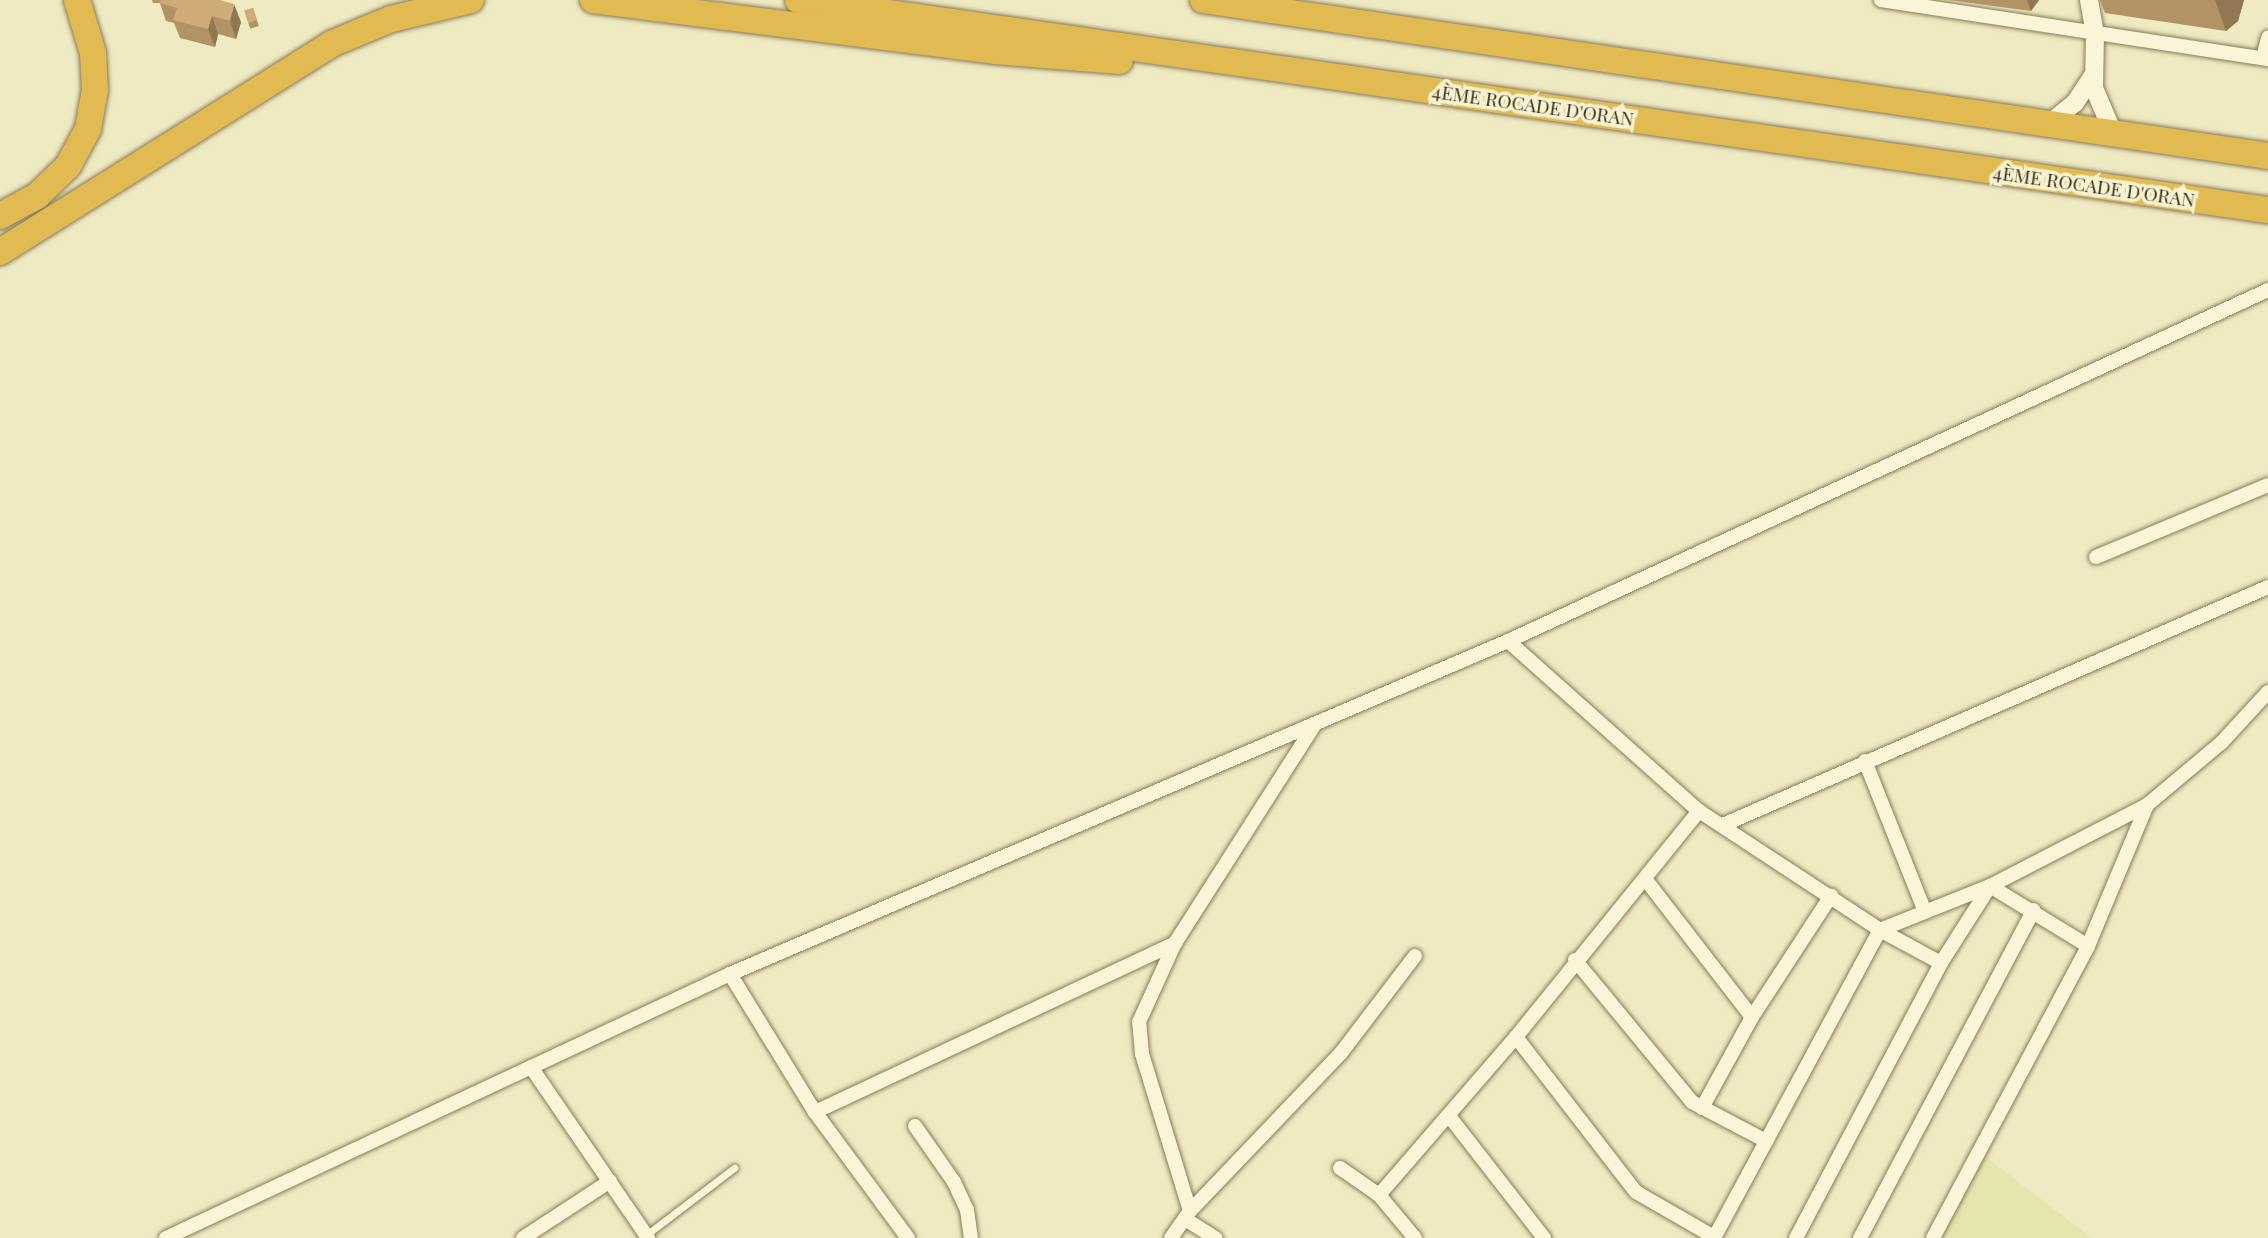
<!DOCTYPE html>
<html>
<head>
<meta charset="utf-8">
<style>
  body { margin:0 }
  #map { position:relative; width:2268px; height:1238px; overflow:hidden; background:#efeac2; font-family:"Playfair Display",serif }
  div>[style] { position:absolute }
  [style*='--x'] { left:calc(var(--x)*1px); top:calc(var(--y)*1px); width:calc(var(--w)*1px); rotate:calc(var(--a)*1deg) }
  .farmland>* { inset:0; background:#e5e5b0 }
  .roads { filter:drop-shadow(0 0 2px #8a7b59) drop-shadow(0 0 2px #8a7b59) }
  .service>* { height:7px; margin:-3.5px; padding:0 3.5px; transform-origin:3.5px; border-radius:3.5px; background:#faf5d6 }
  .minor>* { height:14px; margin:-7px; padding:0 7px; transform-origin:7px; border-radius:7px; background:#faf5d6 }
  .tertiary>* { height:18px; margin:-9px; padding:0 9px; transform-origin:9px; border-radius:9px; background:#faf5d6 }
  .motorway>* { height:26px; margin:-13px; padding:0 13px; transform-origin:13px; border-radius:13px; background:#e1bb51 }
  .wall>* { inset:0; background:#b29366; transform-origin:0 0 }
  .shaded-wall>* { inset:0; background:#917853 }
  .building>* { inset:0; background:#cfab77; transform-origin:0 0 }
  span { translate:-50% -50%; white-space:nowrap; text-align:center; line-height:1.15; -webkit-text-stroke:7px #f7f2d2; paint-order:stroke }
  .street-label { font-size:19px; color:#39301d }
</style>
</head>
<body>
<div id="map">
  <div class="farmland">
    <div style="clip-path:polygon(1979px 1152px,2092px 1238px,1938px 1238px)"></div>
  </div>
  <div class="roads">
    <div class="service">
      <div style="--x:646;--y:1235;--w:111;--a:-37.3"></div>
    </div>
    <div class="minor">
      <div style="--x:1881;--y:0;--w:391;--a:8.7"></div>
      <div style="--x:2263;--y:58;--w:21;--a:-76"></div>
      <div style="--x:2096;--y:557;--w:186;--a:-22.7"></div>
      <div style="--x:1508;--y:641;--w:256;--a:41.7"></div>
      <div style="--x:1699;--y:811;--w:217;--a:33.3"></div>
      <div style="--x:1880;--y:930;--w:69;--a:28.4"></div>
      <div style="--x:1865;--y:761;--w:162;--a:68.3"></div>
      <div style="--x:1725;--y:824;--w:592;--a:-23.58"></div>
      <div style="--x:1646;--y:880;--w:173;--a:52.3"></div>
      <div style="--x:1575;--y:960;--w:184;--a:50.5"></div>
      <div style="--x:1692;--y:1102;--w:84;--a:27.8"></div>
      <div style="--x:730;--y:974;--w:162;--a:58.4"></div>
      <div style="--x:815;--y:1112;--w:157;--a:53.6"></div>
      <div style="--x:1516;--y:1037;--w:196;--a:52.3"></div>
      <div style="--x:1636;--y:1192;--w:90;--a:30"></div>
      <div style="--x:531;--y:1067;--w:207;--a:55.6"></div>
      <div style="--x:1702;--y:1108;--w:104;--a:-61.2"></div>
      <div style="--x:1752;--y:1017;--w:145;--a:-56.9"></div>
      <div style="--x:815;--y:1112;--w:398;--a:-25.1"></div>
      <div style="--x:1449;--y:1116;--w:155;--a:52.1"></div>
      <div style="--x:915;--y:1126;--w:68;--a:55.1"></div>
      <div style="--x:954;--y:1182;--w:31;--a:65"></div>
      <div style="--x:967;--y:1210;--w:28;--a:82"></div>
      <div style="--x:1340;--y:1168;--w:47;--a:34.7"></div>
      <div style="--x:1379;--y:1195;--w:56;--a:50.1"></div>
      <div style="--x:1379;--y:1195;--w:209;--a:-49.1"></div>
      <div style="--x:1516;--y:1037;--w:291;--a:-51"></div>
      <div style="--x:1190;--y:1211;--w:219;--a:-46.3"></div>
      <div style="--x:1341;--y:1053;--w:122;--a:-52.7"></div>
      <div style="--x:1185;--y:1219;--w:36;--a:32"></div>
      <div style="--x:166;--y:1238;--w:623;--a:-25.08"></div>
      <div style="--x:730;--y:974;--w:846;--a:-23.17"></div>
      <div style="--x:1508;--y:641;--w:837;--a:-24.79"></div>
      <div style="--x:523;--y:1238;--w:104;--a:-33.2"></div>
      <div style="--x:1171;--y:1238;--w:33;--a:-55"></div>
      <div style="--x:1190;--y:1211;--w:164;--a:-107"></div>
      <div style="--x:1142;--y:1054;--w:32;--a:-95"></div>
      <div style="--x:1139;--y:1022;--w:87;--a:-65.5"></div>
      <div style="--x:1175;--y:943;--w:258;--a:-57.4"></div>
      <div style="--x:1714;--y:1238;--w:350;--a:-61.7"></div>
      <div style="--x:1880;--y:930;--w:118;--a:-21.8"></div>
      <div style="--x:1990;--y:886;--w:177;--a:-27.3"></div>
      <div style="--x:2147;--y:805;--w:98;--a:-40"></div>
      <div style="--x:2222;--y:742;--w:68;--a:-47.4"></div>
      <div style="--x:1796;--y:1238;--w:311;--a:-62.2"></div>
      <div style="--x:1941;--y:963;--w:91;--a:-57.5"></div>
      <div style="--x:1990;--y:886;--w:115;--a:31.5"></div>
      <div style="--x:1860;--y:1238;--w:371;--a:-62.1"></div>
      <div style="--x:1933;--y:1238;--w:331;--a:-62"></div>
      <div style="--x:2088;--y:946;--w:153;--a:-67.3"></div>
    </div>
    <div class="tertiary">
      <div style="--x:2089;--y:0;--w:36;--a:80"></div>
      <div style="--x:2095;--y:35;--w:53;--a:91.1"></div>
      <div style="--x:2094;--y:88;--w:51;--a:66.9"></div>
      <div style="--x:2050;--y:123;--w:32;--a:-39"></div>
      <div style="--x:2075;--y:103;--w:33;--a:-57"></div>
    </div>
    <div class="motorway">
      <div style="--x:593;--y:0;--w:405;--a:7.2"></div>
      <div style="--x:995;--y:51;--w:125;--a:4.6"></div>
      <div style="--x:798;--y:0;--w:1485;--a:8.13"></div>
      <div style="--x:1203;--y:0;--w:1076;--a:8.33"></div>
      <div style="--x:0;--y:216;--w:42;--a:-28.4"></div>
      <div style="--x:37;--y:196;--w:43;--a:-44.1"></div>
      <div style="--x:68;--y:166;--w:42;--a:-61.6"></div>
      <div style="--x:88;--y:129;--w:39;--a:-80"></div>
      <div style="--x:95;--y:91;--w:38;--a:-93"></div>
      <div style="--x:93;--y:53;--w:55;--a:-106.8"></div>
      <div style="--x:0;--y:252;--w:391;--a:-32.1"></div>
      <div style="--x:331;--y:44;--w:65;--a:-22.6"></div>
      <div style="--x:391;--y:19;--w:82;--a:-13.4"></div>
    </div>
  </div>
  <div class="wall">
    <div style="clip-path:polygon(152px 0,220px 0,241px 22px,236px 39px,218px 34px,215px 47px,180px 38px,174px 23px,166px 21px,160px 3px,153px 3px)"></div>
    <div style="clip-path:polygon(1948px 0,2039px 0,2031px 11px)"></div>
    <div style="clip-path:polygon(2100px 0,2244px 0,2238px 21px,2226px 31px,2105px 13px)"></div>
    <div style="left:253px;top:8px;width:19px;height:9px;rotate:72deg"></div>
  </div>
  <div class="shaded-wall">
    <div style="clip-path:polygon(2027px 0,2039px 0,2031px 11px)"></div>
    <div style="clip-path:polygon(2215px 0,2244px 0,2238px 21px,2226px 31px)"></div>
    <div style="clip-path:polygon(234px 4px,241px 22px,236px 39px,230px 21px)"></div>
    <div style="clip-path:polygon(212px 16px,218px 34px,215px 47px,208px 29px)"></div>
  </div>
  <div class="building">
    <div style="clip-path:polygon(161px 0,220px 0,234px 4px,230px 21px,212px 16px,208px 29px,173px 20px,177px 8px,160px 3px)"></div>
    <div style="left:253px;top:8px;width:13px;height:9px;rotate:72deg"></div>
  </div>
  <div class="street-label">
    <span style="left:1533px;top:105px;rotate:8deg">4ÈME ROCADE D'ORAN</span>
    <span style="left:2094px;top:186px;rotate:8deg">4ÈME ROCADE D'ORAN</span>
  </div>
</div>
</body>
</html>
